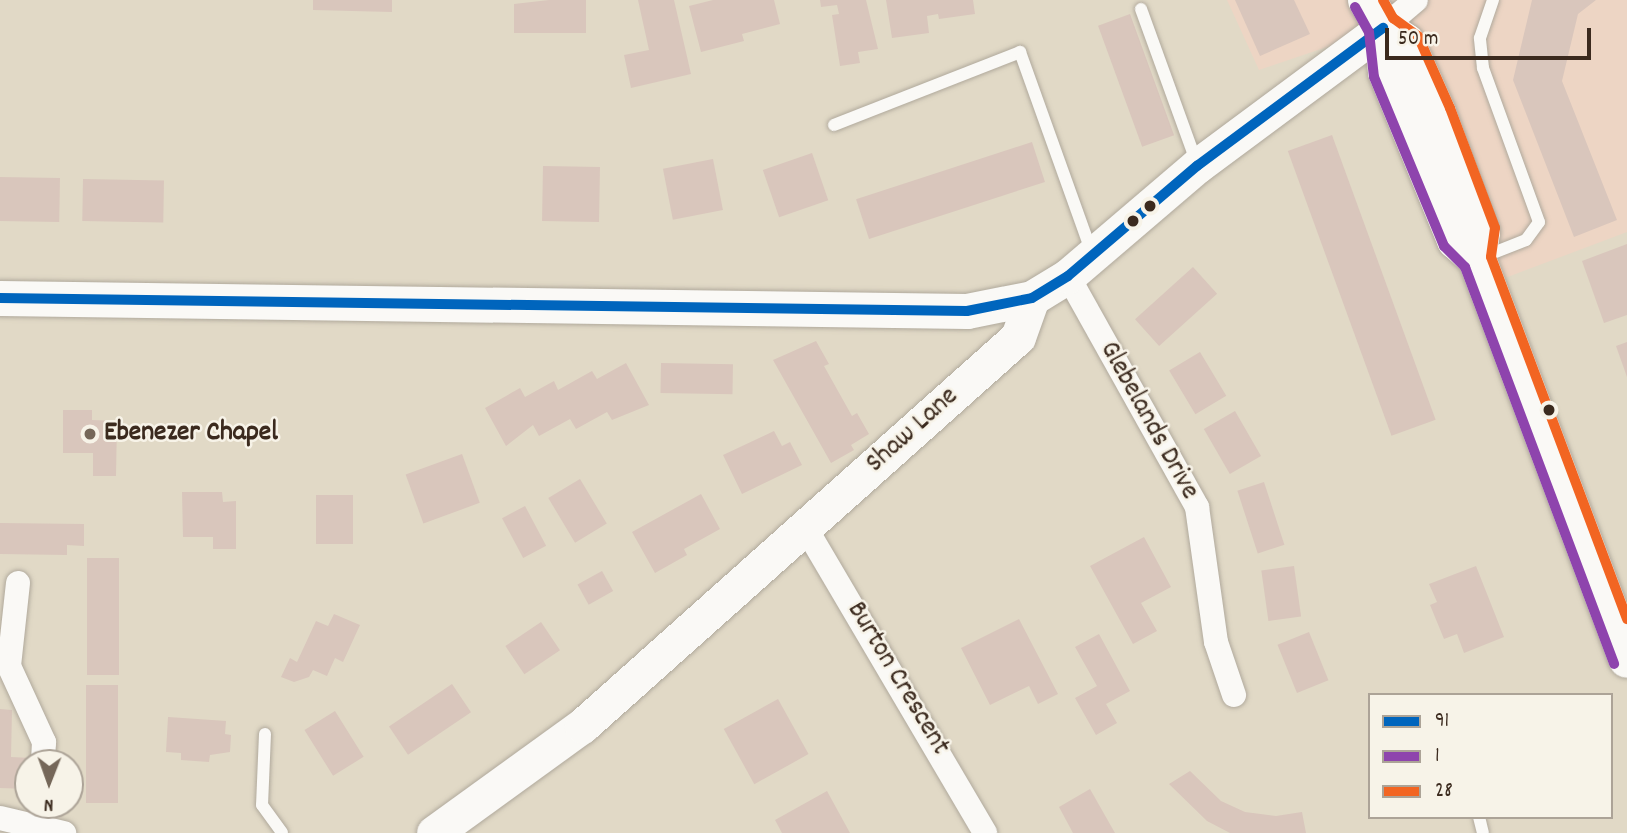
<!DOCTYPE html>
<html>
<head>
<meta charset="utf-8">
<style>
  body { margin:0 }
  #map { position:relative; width:1627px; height:833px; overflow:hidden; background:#e1d9c6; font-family:Dekko,sans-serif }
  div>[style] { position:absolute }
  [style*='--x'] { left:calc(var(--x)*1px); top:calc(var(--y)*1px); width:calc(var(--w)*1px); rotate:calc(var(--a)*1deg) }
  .built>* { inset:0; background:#edd5c4 }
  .building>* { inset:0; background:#d9c6bc; transform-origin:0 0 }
  .roads { filter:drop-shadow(0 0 2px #b0a99c) drop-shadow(0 0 2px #b0a99c) }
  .service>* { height:12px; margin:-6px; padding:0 6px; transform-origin:6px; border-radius:6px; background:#faf9f6 }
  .minor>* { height:24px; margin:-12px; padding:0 12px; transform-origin:12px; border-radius:12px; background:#faf9f6 }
  .secondary>* { height:35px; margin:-17.5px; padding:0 17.5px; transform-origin:17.5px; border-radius:17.5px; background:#faf9f6 }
  .trunk>* { height:38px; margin:-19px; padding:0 19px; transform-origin:19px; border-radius:19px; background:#faf9f6 }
  .bus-1>* { height:10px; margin:-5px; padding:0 5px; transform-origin:5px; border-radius:5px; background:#0065bd }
  .bus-2>* { height:10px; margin:-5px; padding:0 5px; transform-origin:5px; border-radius:5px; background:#8e44ad }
  .bus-3>* { height:10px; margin:-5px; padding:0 5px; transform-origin:5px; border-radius:5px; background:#f26522 }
  .dots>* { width:19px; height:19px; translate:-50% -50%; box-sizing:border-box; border:4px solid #f7f3e8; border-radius:50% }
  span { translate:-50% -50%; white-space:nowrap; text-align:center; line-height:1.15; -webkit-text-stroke:5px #f7f3e8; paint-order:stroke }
  .street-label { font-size:28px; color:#3b2a1e }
  .poi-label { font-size:28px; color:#3b2a1e; font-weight:700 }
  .left { translate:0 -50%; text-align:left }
  .legend { position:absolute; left:1368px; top:693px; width:245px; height:126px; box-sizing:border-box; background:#f7f3e8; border:2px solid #aca397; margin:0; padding:9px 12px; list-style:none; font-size:21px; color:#3b2a1e }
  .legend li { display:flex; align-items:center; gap:14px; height:35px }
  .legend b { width:35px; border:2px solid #aca397 }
  .north { position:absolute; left:14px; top:749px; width:70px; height:70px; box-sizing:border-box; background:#f7f3e8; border:2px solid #aca397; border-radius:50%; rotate:181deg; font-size:19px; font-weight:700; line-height:28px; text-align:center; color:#3b2a1e }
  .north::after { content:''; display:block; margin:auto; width:24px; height:32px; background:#756759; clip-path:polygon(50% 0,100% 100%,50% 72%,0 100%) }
  .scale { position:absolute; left:1385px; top:28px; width:206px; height:32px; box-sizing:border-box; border:4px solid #3b2a1e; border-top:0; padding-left:9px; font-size:21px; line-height:24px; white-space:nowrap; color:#3b2a1e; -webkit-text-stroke:5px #f7f3e8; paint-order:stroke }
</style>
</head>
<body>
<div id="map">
  <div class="built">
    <div style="clip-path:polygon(1227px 0,1627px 0,1627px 232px,1505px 278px,1383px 28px,1259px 70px)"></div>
  </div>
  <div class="building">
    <div style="clip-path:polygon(313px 0,392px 0,392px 12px,313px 10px)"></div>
    <div style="clip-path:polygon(549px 0,586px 0,586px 33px,514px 33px,514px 4px)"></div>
    <div style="clip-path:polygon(638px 0,674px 0,691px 74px,631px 88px,624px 55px,649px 50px)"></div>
    <div style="clip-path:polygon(713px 0,774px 0,780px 24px,742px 34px,744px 41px,701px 52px,689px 6px)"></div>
    <div style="clip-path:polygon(820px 0,866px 0,878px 49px,858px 52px,860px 63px,840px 66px,832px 15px,839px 14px,837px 5px,821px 7px)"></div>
    <div style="clip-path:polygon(886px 0,973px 0,975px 14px,939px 19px,938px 14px,927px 16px,929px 33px,892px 38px)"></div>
    <div style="clip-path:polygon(1235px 0,1294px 0,1310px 34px,1260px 56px)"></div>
    <div style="clip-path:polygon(1532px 0,1596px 0,1578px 14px,1562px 81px,1617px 220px,1574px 237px,1513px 80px)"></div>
    <div style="left:1130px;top:14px;width:129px;height:34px;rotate:70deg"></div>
    <div style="left:1332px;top:135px;width:303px;height:47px;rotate:70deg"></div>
    <div style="left:1032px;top:142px;width:42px;height:185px;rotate:72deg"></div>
    <div style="left:812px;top:153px;width:50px;height:52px;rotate:71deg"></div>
    <div style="left:713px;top:159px;width:52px;height:51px;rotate:79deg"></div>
    <div style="left:543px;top:166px;width:57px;height:55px;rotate:1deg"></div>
    <div style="left:0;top:177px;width:60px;height:44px;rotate:1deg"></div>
    <div style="left:83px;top:179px;width:81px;height:42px;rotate:1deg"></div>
    <div style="clip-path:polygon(1627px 244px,1627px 315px,1604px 323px,1582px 261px)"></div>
    <div style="left:1193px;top:267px;width:36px;height:78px;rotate:48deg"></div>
    <div style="clip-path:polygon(816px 341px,829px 364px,824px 366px,852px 416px,857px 413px,869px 434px,851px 445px,854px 450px,831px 463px,773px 360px)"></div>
    <div style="clip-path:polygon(1627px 342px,1627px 377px,1616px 346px)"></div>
    <div style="left:1200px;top:352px;width:51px;height:36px;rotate:59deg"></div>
    <div style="clip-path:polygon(626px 363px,649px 405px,612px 420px,607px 412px,576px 429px,570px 419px,539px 436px,533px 425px,506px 446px,485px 408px,520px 388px,525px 397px,554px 381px,558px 390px,592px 371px,597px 379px)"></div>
    <div style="left:661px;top:363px;width:72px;height:30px;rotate:1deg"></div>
    <div style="clip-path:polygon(63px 410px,92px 410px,92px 420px,117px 421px,116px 476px,93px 476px,93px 453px,63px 453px)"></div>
    <div style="left:1235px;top:411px;width:52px;height:36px;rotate:60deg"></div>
    <div style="clip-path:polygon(774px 431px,782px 446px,790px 442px,802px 465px,742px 494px,723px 455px)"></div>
    <div style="left:462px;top:454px;width:52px;height:60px;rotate:70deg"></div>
    <div style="left:580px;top:479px;width:52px;height:37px;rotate:59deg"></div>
    <div style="left:1264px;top:482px;width:66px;height:28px;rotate:72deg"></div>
    <div style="clip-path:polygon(182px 492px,222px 492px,223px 502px,236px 501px,236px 549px,213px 549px,213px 537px,183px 537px)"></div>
    <div style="clip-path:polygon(701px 494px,720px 529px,684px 549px,687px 555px,655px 573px,632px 532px)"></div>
    <div style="left:316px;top:495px;width:37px;height:49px"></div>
    <div style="left:525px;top:506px;width:45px;height:26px;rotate:62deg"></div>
    <div style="clip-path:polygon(0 523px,84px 524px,84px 546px,67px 545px,67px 555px,0 554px)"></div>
    <div style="clip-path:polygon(1144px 537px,1171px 587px,1141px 603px,1157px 631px,1133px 644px,1090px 566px)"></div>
    <div style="left:87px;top:558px;width:32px;height:117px"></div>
    <div style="left:1294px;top:566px;width:51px;height:33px;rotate:82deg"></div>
    <div style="clip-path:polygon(1476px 566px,1504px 637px,1464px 653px,1457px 634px,1444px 639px,1430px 605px,1437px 602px,1429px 584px)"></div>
    <div style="left:602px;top:571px;width:23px;height:28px;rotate:61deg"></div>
    <div style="clip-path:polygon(334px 614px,360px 625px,343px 662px,335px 658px,327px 676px,313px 670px,309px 677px,294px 682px,281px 677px,290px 658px,297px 662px,316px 621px,328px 626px)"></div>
    <div style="clip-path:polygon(1019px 619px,1058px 694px,1038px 704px,1029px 686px,990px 705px,961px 648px)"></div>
    <div style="left:541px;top:622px;width:34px;height:43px;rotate:56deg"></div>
    <div style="left:1309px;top:632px;width:52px;height:34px;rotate:68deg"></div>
    <div style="clip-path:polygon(1099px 634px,1130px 691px,1106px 704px,1117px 723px,1096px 735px,1075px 698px,1097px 686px,1075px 647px)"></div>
    <div style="left:452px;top:684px;width:34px;height:76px;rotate:56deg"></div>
    <div style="left:86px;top:685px;width:32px;height:118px"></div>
    <div style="left:778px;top:699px;width:63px;height:62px;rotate:61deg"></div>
    <div style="clip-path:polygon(0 709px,12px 710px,11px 757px,31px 758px,28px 789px,0 788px)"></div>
    <div style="left:335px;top:711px;width:54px;height:36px;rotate:58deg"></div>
    <div style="clip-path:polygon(168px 717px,226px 721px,225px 734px,231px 735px,230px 752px,210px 755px,209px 762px,181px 760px,181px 753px,166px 752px)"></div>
    <div style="clip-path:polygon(1190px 771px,1221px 801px,1245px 812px,1276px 816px,1302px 812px,1306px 833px,1230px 833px,1207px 821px,1169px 784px)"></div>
    <div style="clip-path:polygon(1090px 789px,1115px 833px,1073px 833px,1059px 807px)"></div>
    <div style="clip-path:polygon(827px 791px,850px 833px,782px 833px,775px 820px)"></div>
  </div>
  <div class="roads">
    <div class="service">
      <div style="--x:1141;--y:9;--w:165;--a:70.1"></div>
      <div style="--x:834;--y:125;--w:200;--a:-21.4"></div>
      <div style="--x:1020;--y:52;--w:214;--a:70.3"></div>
      <div style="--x:1483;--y:257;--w:46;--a:-21.6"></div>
      <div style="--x:1526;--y:240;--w:22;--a:-54"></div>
      <div style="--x:1539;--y:222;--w:164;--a:-110"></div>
      <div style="--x:1483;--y:68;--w:30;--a:-96"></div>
      <div style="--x:1480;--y:38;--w:40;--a:-71.1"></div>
      <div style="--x:265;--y:734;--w:71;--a:92.4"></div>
      <div style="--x:262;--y:805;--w:34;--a:54"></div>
      <div style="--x:1479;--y:817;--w:16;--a:76"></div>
    </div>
    <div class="minor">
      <div style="--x:1383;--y:28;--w:43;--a:-40.3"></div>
      <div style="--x:1068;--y:276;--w:265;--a:60.8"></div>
      <div style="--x:1197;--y:507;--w:136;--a:82"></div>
      <div style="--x:1216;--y:642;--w:56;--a:71.2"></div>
      <div style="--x:805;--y:527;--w:355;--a:59.5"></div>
      <div style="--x:18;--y:583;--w:83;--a:96.2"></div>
      <div style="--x:9;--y:666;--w:84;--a:65.3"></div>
      <div style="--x:44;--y:742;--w:21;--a:93"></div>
      <div style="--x:0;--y:818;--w:66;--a:13.2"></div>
    </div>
    <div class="secondary">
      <div style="--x:0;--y:298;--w:967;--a:0.77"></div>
      <div style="--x:967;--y:311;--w:66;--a:-11.3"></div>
      <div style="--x:434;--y:833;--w:183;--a:-35.9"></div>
      <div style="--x:582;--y:726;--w:584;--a:-41.74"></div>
      <div style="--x:1018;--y:337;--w:41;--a:-70.3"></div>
      <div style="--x:1032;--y:298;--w:42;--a:-31.4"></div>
      <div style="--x:1068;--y:276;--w:170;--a:-40.5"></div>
      <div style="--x:1197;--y:166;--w:232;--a:-36.6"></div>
    </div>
    <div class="trunk">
      <div style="--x:1367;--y:0;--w:32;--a:60"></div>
      <div style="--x:1383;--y:28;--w:44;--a:84.8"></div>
      <div style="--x:1387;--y:72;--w:182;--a:67.7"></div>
      <div style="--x:1456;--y:240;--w:28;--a:42"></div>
      <div style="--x:1477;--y:259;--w:427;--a:69.4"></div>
      <div style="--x:1383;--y:28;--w:27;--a:33"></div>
      <div style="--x:1406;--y:43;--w:77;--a:66.1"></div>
      <div style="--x:1437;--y:113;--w:127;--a:69.7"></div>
      <div style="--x:1481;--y:232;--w:27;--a:98"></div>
    </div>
  </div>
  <div class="bus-1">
    <div style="--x:0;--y:298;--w:967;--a:0.77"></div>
    <div style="--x:967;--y:311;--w:66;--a:-11.3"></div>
    <div style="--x:1032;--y:298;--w:42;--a:-31.4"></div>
    <div style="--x:1068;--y:276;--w:170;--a:-40.5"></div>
    <div style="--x:1197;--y:166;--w:232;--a:-36.6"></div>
  </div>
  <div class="bus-2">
    <div style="--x:1355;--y:7;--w:29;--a:61"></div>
    <div style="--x:1369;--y:32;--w:45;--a:83.7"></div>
    <div style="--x:1374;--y:77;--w:183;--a:67.5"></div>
    <div style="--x:1444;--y:246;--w:30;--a:45"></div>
    <div style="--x:1465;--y:267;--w:424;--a:69.4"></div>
  </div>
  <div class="bus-3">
    <div style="--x:1383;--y:0;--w:21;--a:61"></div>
    <div style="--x:1393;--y:18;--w:31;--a:36"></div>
    <div style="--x:1418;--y:36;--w:79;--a:66"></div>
    <div style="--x:1450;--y:108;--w:128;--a:69.4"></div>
    <div style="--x:1495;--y:228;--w:29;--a:98"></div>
    <div style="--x:1491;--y:257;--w:387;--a:69.4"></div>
  </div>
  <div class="dots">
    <div style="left:1150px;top:206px;background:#3b2a1e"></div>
    <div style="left:1133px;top:221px;background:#3b2a1e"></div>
    <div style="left:1549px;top:410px;background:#3b2a1e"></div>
    <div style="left:90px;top:434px;background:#756759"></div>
  </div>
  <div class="street-label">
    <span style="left:1148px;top:421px;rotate:61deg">Glebelands Drive</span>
    <span style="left:913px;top:431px;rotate:-42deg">Shaw Lane</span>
    <span style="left:897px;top:679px;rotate:59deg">Burton Crescent</span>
  </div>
  <div class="poi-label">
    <span class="left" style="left:104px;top:434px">Ebenezer Chapel</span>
  </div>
  <ul class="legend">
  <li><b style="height:9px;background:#0065bd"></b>91</li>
  <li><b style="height:9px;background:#8e44ad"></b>1</li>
  <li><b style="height:9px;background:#f26522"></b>28</li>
  </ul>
  <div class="north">N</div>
  <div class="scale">50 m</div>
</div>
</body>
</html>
